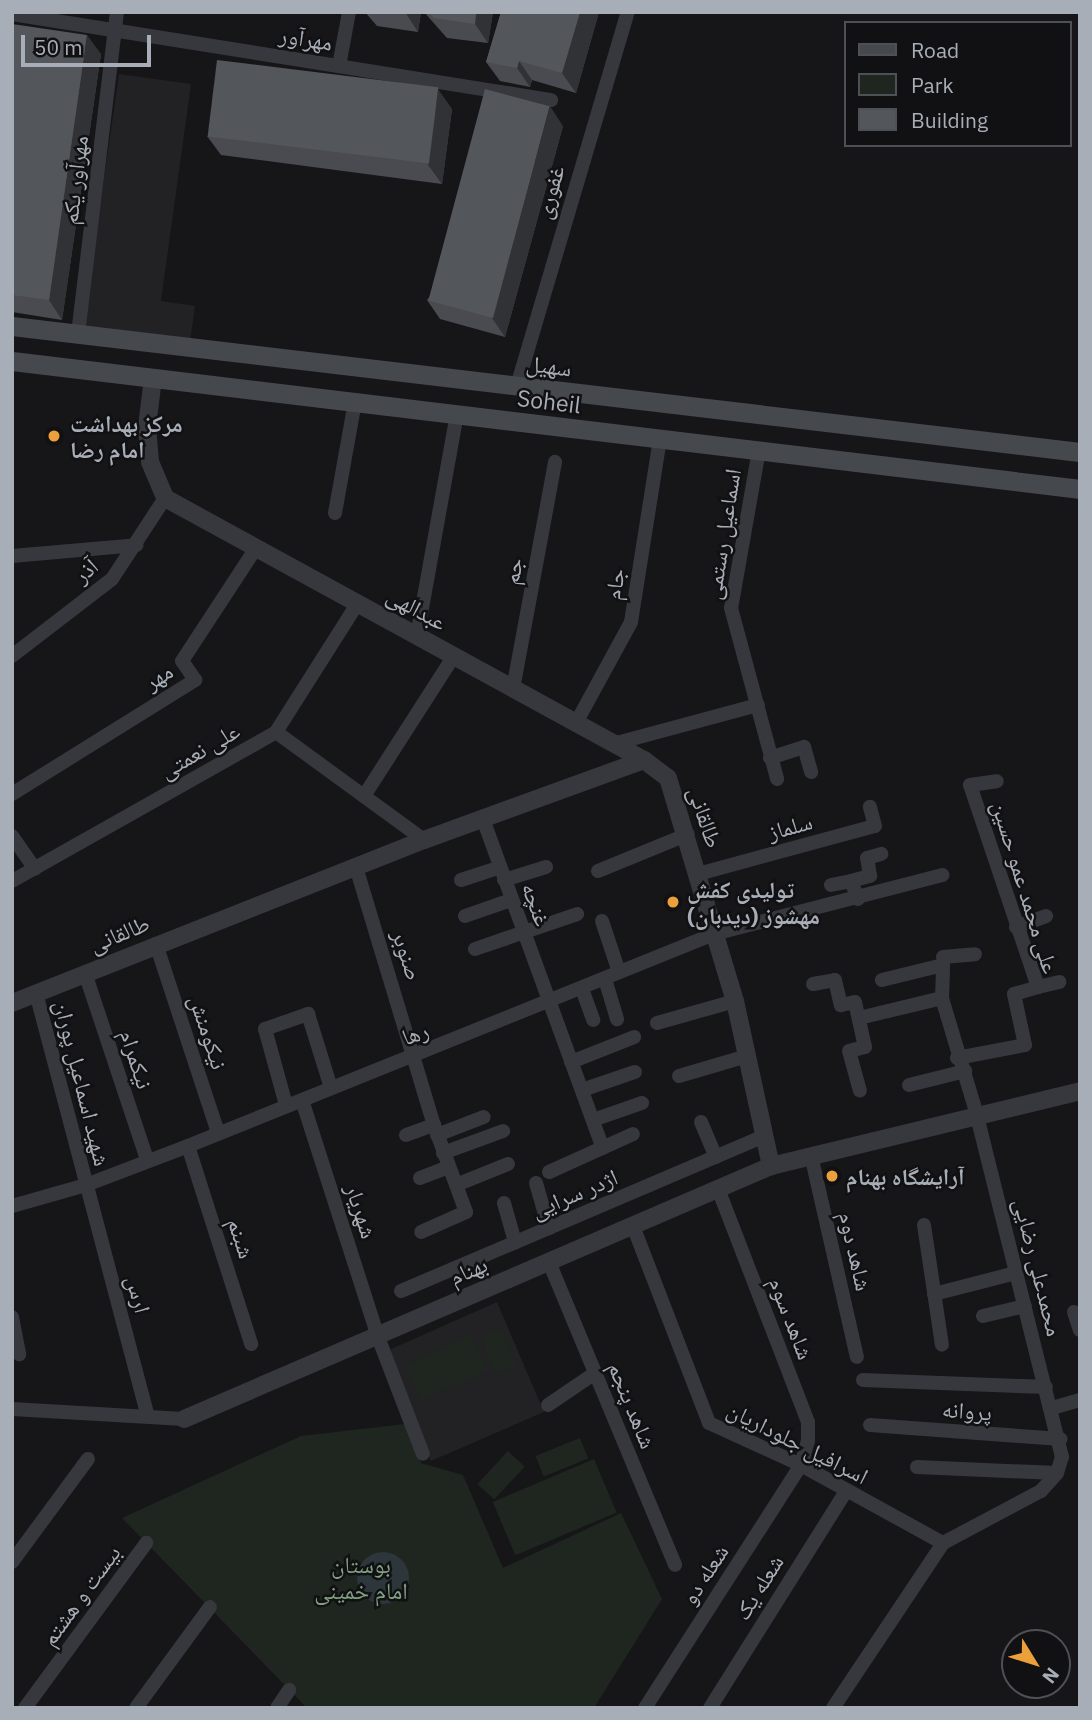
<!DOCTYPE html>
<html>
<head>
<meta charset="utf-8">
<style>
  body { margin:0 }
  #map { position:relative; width:1092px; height:1720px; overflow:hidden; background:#161618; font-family:"IBM Plex Sans","Noto Naskh Arabic",sans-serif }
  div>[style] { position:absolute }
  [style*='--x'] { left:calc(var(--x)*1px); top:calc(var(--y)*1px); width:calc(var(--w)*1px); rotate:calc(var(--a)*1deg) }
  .built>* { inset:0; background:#222225 }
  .green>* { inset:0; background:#1e261f; transform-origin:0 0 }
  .water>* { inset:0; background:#2c363b }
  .round { border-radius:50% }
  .minor>* { height:14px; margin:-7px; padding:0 7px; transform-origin:7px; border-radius:7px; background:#37383d }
  .tertiary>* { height:18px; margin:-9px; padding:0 9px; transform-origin:9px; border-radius:9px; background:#37383d }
  .secondary>* { height:19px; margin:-9.5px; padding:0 9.5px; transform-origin:9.5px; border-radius:9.5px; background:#45484d }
  .wall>* { inset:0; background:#494b50 }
  .shaded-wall>* { inset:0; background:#303235 }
  .building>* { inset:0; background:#53565b; transform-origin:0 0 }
  .dots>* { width:19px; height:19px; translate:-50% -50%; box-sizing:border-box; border:4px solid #111113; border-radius:50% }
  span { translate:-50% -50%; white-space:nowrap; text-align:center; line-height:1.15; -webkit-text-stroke:5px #111113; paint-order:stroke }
  .street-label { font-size:23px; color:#a8aeb7 }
  .poi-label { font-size:23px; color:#a8aeb7; font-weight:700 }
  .left { translate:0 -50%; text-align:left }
  .park-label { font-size:23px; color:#81a280 }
  .frame { position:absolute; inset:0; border:14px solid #a8aeb7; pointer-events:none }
  .legend { position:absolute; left:844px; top:21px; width:228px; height:126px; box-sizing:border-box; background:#111113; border:2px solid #4d5055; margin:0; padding:9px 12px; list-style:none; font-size:21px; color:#a8aeb7 }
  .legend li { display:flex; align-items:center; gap:14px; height:35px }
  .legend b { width:35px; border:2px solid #4d5055 }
  .north { position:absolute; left:1001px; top:1629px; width:70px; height:70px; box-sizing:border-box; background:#111113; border:2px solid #4d5055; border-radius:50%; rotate:128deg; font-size:19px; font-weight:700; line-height:28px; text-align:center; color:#a8aeb7 }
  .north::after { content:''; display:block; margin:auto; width:24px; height:32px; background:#eba03b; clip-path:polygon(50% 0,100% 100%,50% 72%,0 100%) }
  .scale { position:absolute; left:21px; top:35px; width:130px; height:32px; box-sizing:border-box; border:4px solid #a8aeb7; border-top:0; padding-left:9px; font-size:21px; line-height:24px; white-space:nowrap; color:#a8aeb7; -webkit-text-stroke:5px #111113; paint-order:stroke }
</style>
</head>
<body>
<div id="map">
  <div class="built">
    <div style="clip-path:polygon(119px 74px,191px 84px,161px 301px,195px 306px,190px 341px,83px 326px)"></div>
    <div style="clip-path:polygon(497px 1302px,544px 1412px,431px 1461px,384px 1362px,391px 1349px)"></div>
  </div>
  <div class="green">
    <div style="left:501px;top:1329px;width:40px;height:22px;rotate:67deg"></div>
    <div style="left:472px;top:1335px;width:39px;height:73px;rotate:66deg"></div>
    <div style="clip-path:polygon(405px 1424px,421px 1463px,463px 1475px,503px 1568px,621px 1513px,662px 1599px,594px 1708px,307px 1708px,122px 1518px,301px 1436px)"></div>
    <div style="left:580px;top:1438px;width:22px;height:48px;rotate:68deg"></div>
    <div style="left:508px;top:1451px;width:23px;height:45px;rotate:43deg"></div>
    <div style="left:594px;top:1459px;width:58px;height:110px;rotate:67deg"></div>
  </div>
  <div class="water">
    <div class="round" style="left:357px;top:1552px;width:52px;height:52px"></div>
  </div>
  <div class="minor">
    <div style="--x:12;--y:14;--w:546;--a:9.07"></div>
    <div style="--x:339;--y:66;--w:55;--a:-79.5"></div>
    <div style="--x:78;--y:334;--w:324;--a:-83.1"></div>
    <div style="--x:517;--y:386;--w:390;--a:-73.5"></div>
    <div style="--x:759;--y:450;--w:160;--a:100"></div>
    <div style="--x:731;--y:608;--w:177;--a:74.9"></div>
    <div style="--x:335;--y:513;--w:113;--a:-79.8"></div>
    <div style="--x:12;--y:556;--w:125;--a:-5"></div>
    <div style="--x:417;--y:636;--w:226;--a:-79.8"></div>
    <div style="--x:12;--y:656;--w:126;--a:-37.6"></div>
    <div style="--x:112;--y:579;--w:97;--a:-56.8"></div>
    <div style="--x:513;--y:689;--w:231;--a:-79.5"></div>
    <div style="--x:576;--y:723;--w:115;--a:-61.4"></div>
    <div style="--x:631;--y:622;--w:185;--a:-81"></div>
    <div style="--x:276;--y:732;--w:183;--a:36.1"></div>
    <div style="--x:613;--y:744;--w:150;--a:-15.1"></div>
    <div style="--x:770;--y:758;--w:36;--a:-18"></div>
    <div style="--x:804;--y:747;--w:26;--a:74"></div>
    <div style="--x:12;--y:794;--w:216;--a:-31.9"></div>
    <div style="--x:195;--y:680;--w:23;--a:-124"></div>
    <div style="--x:182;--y:661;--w:135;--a:-56.8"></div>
    <div style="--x:364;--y:796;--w:166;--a:-57.3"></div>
    <div style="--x:483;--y:819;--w:350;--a:70"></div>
    <div style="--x:12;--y:836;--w:40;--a:55.1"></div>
    <div style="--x:356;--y:867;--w:270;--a:73.2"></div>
    <div style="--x:434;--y:1125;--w:93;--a:69.8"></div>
    <div style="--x:466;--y:1212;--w:49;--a:156"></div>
    <div style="--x:598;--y:871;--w:97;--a:-22.3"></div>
    <div style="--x:698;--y:874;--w:183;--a:-15.2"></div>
    <div style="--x:875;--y:826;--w:20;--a:-105"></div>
    <div style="--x:461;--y:880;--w:40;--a:-18"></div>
    <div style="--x:504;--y:880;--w:44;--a:-17.2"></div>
    <div style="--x:12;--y:881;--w:303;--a:-29.4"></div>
    <div style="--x:276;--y:732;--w:153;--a:-57.6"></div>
    <div style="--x:831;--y:885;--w:20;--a:-11"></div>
    <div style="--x:858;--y:899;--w:19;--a:-111"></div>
    <div style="--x:851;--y:881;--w:20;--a:-15"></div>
    <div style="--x:870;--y:876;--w:18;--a:-99"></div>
    <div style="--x:867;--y:858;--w:15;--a:-16"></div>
    <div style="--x:465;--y:916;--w:49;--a:-19.2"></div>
    <div style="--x:602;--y:921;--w:54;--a:71.6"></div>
    <div style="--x:1016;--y:927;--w:32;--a:-20"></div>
    <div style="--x:156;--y:944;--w:199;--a:71.8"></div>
    <div style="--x:475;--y:949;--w:108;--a:-18.9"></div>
    <div style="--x:943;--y:957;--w:32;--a:-5"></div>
    <div style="--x:85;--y:973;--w:196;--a:71.6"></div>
    <div style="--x:605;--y:979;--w:42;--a:73.3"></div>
    <div style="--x:813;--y:984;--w:22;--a:-10"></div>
    <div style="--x:835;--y:980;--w:26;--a:77"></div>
    <div style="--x:841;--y:1005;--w:14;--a:-12"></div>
    <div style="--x:855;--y:1002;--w:46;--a:77.5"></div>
    <div style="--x:865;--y:1047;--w:16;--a:166"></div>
    <div style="--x:849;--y:1051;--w:41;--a:74.6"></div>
    <div style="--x:1038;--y:987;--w:22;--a:-13"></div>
    <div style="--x:582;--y:989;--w:33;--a:70"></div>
    <div style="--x:36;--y:993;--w:438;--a:75.2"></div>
    <div style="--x:859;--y:1018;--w:85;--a:-13.5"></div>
    <div style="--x:657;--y:1023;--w:81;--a:-15.8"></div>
    <div style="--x:957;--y:1058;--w:69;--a:-10.8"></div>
    <div style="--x:1025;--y:1045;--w:52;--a:-102.2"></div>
    <div style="--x:1014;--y:994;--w:25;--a:-16"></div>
    <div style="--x:1038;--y:987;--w:213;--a:-108.6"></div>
    <div style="--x:970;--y:785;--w:27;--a:-8"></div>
    <div style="--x:571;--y:1062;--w:68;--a:-21.6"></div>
    <div style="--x:679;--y:1076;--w:71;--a:-16.4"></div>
    <div style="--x:909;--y:1085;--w:58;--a:-14"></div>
    <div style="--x:582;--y:1090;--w:56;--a:-18.8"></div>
    <div style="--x:302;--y:1100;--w:249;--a:72.2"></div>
    <div style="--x:378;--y:1337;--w:125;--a:69"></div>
    <div style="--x:286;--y:1105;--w:79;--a:-105.4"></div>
    <div style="--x:265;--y:1029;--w:46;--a:-19.2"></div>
    <div style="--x:308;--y:1014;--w:77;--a:72.7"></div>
    <div style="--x:593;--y:1120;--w:52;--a:-19.1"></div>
    <div style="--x:701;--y:1122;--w:38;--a:67"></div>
    <div style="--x:406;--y:1135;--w:30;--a:-20"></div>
    <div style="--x:437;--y:1135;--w:50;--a:-21"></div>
    <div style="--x:188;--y:1146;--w:208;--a:72.3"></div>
    <div style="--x:443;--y:1153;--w:64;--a:-20.1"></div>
    <div style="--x:811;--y:1155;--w:207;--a:77.2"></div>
    <div style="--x:549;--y:1172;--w:92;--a:-24.3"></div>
    <div style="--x:420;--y:1178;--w:31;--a:-21"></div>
    <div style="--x:536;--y:1183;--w:47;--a:73.9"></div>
    <div style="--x:456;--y:1185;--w:56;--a:-22"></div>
    <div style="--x:504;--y:1203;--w:41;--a:74.2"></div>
    <div style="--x:12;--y:1206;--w:77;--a:-15.8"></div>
    <div style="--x:86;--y:1185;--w:109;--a:-20.9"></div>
    <div style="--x:188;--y:1146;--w:567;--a:-21.95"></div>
    <div style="--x:714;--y:934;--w:236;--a:-14.5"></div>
    <div style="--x:924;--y:1225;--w:121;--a:81.5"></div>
    <div style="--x:633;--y:1226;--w:211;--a:68.9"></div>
    <div style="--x:709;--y:1423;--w:101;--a:24.5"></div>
    <div style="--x:801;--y:1465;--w:162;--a:28.8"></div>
    <div style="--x:549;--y:1262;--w:328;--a:67.4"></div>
    <div style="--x:401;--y:1291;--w:395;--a:-23.1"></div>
    <div style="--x:934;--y:1294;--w:85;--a:-14.4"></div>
    <div style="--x:1074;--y:1312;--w:19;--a:72"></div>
    <div style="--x:983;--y:1316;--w:43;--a:-13.4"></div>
    <div style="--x:12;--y:1317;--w:38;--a:79"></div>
    <div style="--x:863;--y:1380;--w:183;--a:2.2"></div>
    <div style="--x:548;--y:1405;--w:57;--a:-34.2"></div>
    <div style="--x:1052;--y:1408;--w:29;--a:-16"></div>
    <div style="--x:12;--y:1409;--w:172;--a:3.3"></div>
    <div style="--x:870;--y:1425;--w:191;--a:4.2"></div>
    <div style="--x:917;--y:1467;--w:140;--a:2.5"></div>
    <div style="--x:12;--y:1562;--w:128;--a:-53.6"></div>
    <div style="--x:25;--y:1708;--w:205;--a:-53.7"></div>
    <div style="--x:136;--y:1708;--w:125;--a:-53.8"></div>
    <div style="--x:277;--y:1708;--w:22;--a:-56"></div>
    <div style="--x:645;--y:1708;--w:289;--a:-57.3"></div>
    <div style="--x:801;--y:1465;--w:26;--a:-74"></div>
    <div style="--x:808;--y:1440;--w:18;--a:-90"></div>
    <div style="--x:808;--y:1422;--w:250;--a:-111.1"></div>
    <div style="--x:710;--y:1708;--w:256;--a:-57.9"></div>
    <div style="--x:833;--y:1708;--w:198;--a:-56.3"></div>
    <div style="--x:943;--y:1543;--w:111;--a:-28"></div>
    <div style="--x:1041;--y:1491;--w:24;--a:-48"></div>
    <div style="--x:1057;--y:1473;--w:17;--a:-73"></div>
    <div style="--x:1062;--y:1457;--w:352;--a:-104"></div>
    <div style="--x:977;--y:1115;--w:122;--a:-106.7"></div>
    <div style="--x:942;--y:998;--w:33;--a:-88"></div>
    <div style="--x:943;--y:965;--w:63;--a:166.2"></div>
  </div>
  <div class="tertiary">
    <div style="--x:153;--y:378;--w:49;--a:97"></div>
    <div style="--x:147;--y:427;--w:35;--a:85"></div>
    <div style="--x:150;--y:462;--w:39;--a:67"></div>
    <div style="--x:165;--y:498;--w:546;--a:28.68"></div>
    <div style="--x:644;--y:760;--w:30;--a:37"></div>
    <div style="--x:668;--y:778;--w:233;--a:73.3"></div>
    <div style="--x:735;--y:1001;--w:169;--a:77.7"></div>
    <div style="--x:12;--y:1003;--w:443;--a:-21.6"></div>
    <div style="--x:424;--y:840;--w:234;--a:-20"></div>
    <div style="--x:184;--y:1419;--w:639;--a:-23.32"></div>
    <div style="--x:771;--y:1166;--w:318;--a:-13.6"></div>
  </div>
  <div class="secondary">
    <div style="--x:12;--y:326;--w:1075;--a:6.73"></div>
    <div style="--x:12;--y:361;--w:1076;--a:6.83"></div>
  </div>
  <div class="wall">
    <div style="clip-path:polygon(365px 12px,421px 12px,418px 32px,377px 26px)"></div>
    <div style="clip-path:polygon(424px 12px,493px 12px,488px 43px,447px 38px)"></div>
    <div style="clip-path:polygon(501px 12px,599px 12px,576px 93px,532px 80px,530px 87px,500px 81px,486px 62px)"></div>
    <div style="clip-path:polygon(12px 24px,101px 54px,62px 320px,12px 312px)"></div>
    <div style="clip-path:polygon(452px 109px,442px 184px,221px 155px,207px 136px)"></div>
    <div style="clip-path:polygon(563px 126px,505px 337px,440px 319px,427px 300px)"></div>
  </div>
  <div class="shaded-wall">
    <div style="clip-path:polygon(405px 12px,421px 12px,418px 32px)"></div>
    <div style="clip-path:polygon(476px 12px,493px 12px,488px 43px,475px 24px)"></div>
    <div style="clip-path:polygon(580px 12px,599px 12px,576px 93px,562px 73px)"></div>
    <div style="clip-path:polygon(87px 35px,101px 54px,62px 320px,49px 300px)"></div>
    <div style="clip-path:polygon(519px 61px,532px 80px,530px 87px,517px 68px)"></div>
    <div style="clip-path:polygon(438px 89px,452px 109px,442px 184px,428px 165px)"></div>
    <div style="clip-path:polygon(550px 106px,563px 126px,505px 337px,492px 318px)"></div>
  </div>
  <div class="building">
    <div style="clip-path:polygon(428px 12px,476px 12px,475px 24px,434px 18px)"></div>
    <div style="clip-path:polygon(501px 12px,580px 12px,562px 73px,519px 61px,517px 68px,486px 62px)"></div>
    <div style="clip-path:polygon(12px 24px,87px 35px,49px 300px,12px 295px)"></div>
    <div style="left:217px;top:60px;width:223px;height:77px;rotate:7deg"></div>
    <div style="left:485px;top:89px;width:67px;height:219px;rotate:15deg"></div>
  </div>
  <div class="dots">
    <div style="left:54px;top:436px;background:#eba03b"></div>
    <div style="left:673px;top:902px;background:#eba03b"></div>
    <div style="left:832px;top:1176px;background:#eba03b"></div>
  </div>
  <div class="street-label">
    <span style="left:306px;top:38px;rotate:9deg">مهرآور</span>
    <span style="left:74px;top:180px;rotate:-83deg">مهرآور یکم</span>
    <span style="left:549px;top:192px;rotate:-74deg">غفوری</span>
    <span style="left:549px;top:365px;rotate:7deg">سهیل</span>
    <span style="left:549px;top:401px;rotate:7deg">Soheil</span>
    <span style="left:722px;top:534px;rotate:-81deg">اسماعیل رستمی</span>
    <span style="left:85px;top:570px;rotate:-41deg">آذر</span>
    <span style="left:512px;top:571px;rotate:-79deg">جم</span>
    <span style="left:614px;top:584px;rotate:-81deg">جام</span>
    <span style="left:417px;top:608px;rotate:29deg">عبدالهی</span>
    <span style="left:158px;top:676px;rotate:-33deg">مهر</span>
    <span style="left:199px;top:750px;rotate:-30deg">علی نعمتی</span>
    <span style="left:706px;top:817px;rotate:72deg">طالقانی</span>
    <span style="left:790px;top:826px;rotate:-15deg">سلماز</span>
    <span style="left:1026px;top:887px;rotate:73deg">علی محمد عمو حسین</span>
    <span style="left:537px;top:904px;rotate:70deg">غنچه</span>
    <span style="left:119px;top:933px;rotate:-22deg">طالقانی</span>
    <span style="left:408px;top:955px;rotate:72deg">صنوبر</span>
    <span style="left:209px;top:1032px;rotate:72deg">نیکومنش</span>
    <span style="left:415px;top:1033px;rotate:-20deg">رها</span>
    <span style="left:137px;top:1059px;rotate:72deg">نیکمرام</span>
    <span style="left:83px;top:1083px;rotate:76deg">شهید اسماعیل پوران</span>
    <span style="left:574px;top:1193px;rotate:-23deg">اژدر سرایی</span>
    <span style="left:362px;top:1211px;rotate:72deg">شهریار</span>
    <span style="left:242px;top:1238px;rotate:72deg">شبنم</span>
    <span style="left:856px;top:1251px;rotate:77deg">شاهد دوم</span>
    <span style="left:1039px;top:1267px;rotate:76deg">محمدعلی رضایی</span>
    <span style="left:468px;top:1270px;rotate:-24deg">بهنام</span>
    <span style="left:139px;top:1294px;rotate:75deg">ارس</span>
    <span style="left:792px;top:1318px;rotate:69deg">شاهد سوم</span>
    <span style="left:633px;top:1405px;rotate:68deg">شاهد پنجم</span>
    <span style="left:967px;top:1410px;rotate:4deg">پروانه</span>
    <span style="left:798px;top:1442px;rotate:27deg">اسرافیل جلوداریان</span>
    <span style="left:704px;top:1574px;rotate:-57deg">شعله دو</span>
    <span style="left:758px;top:1587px;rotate:-58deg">شعله یک</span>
    <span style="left:80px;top:1595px;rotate:-54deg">بیست و هشتم</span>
  </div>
  <div class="poi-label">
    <span class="left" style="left:70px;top:436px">مرکز بهداشت<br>امام رضا</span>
    <span class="left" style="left:687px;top:902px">تولیدی کفش<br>مهشوز (دیدبان)</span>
    <span class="left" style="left:846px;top:1176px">آرایشگاه بهنام</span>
  </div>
  <div class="park-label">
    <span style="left:361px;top:1577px">بوستان<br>امام خمینی</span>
  </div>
  <div class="frame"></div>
  <ul class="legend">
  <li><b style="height:9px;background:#45484d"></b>Road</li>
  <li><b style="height:19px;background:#1e261f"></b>Park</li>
  <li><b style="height:19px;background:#53565b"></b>Building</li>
  </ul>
  <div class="north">N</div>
  <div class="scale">50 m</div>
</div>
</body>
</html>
